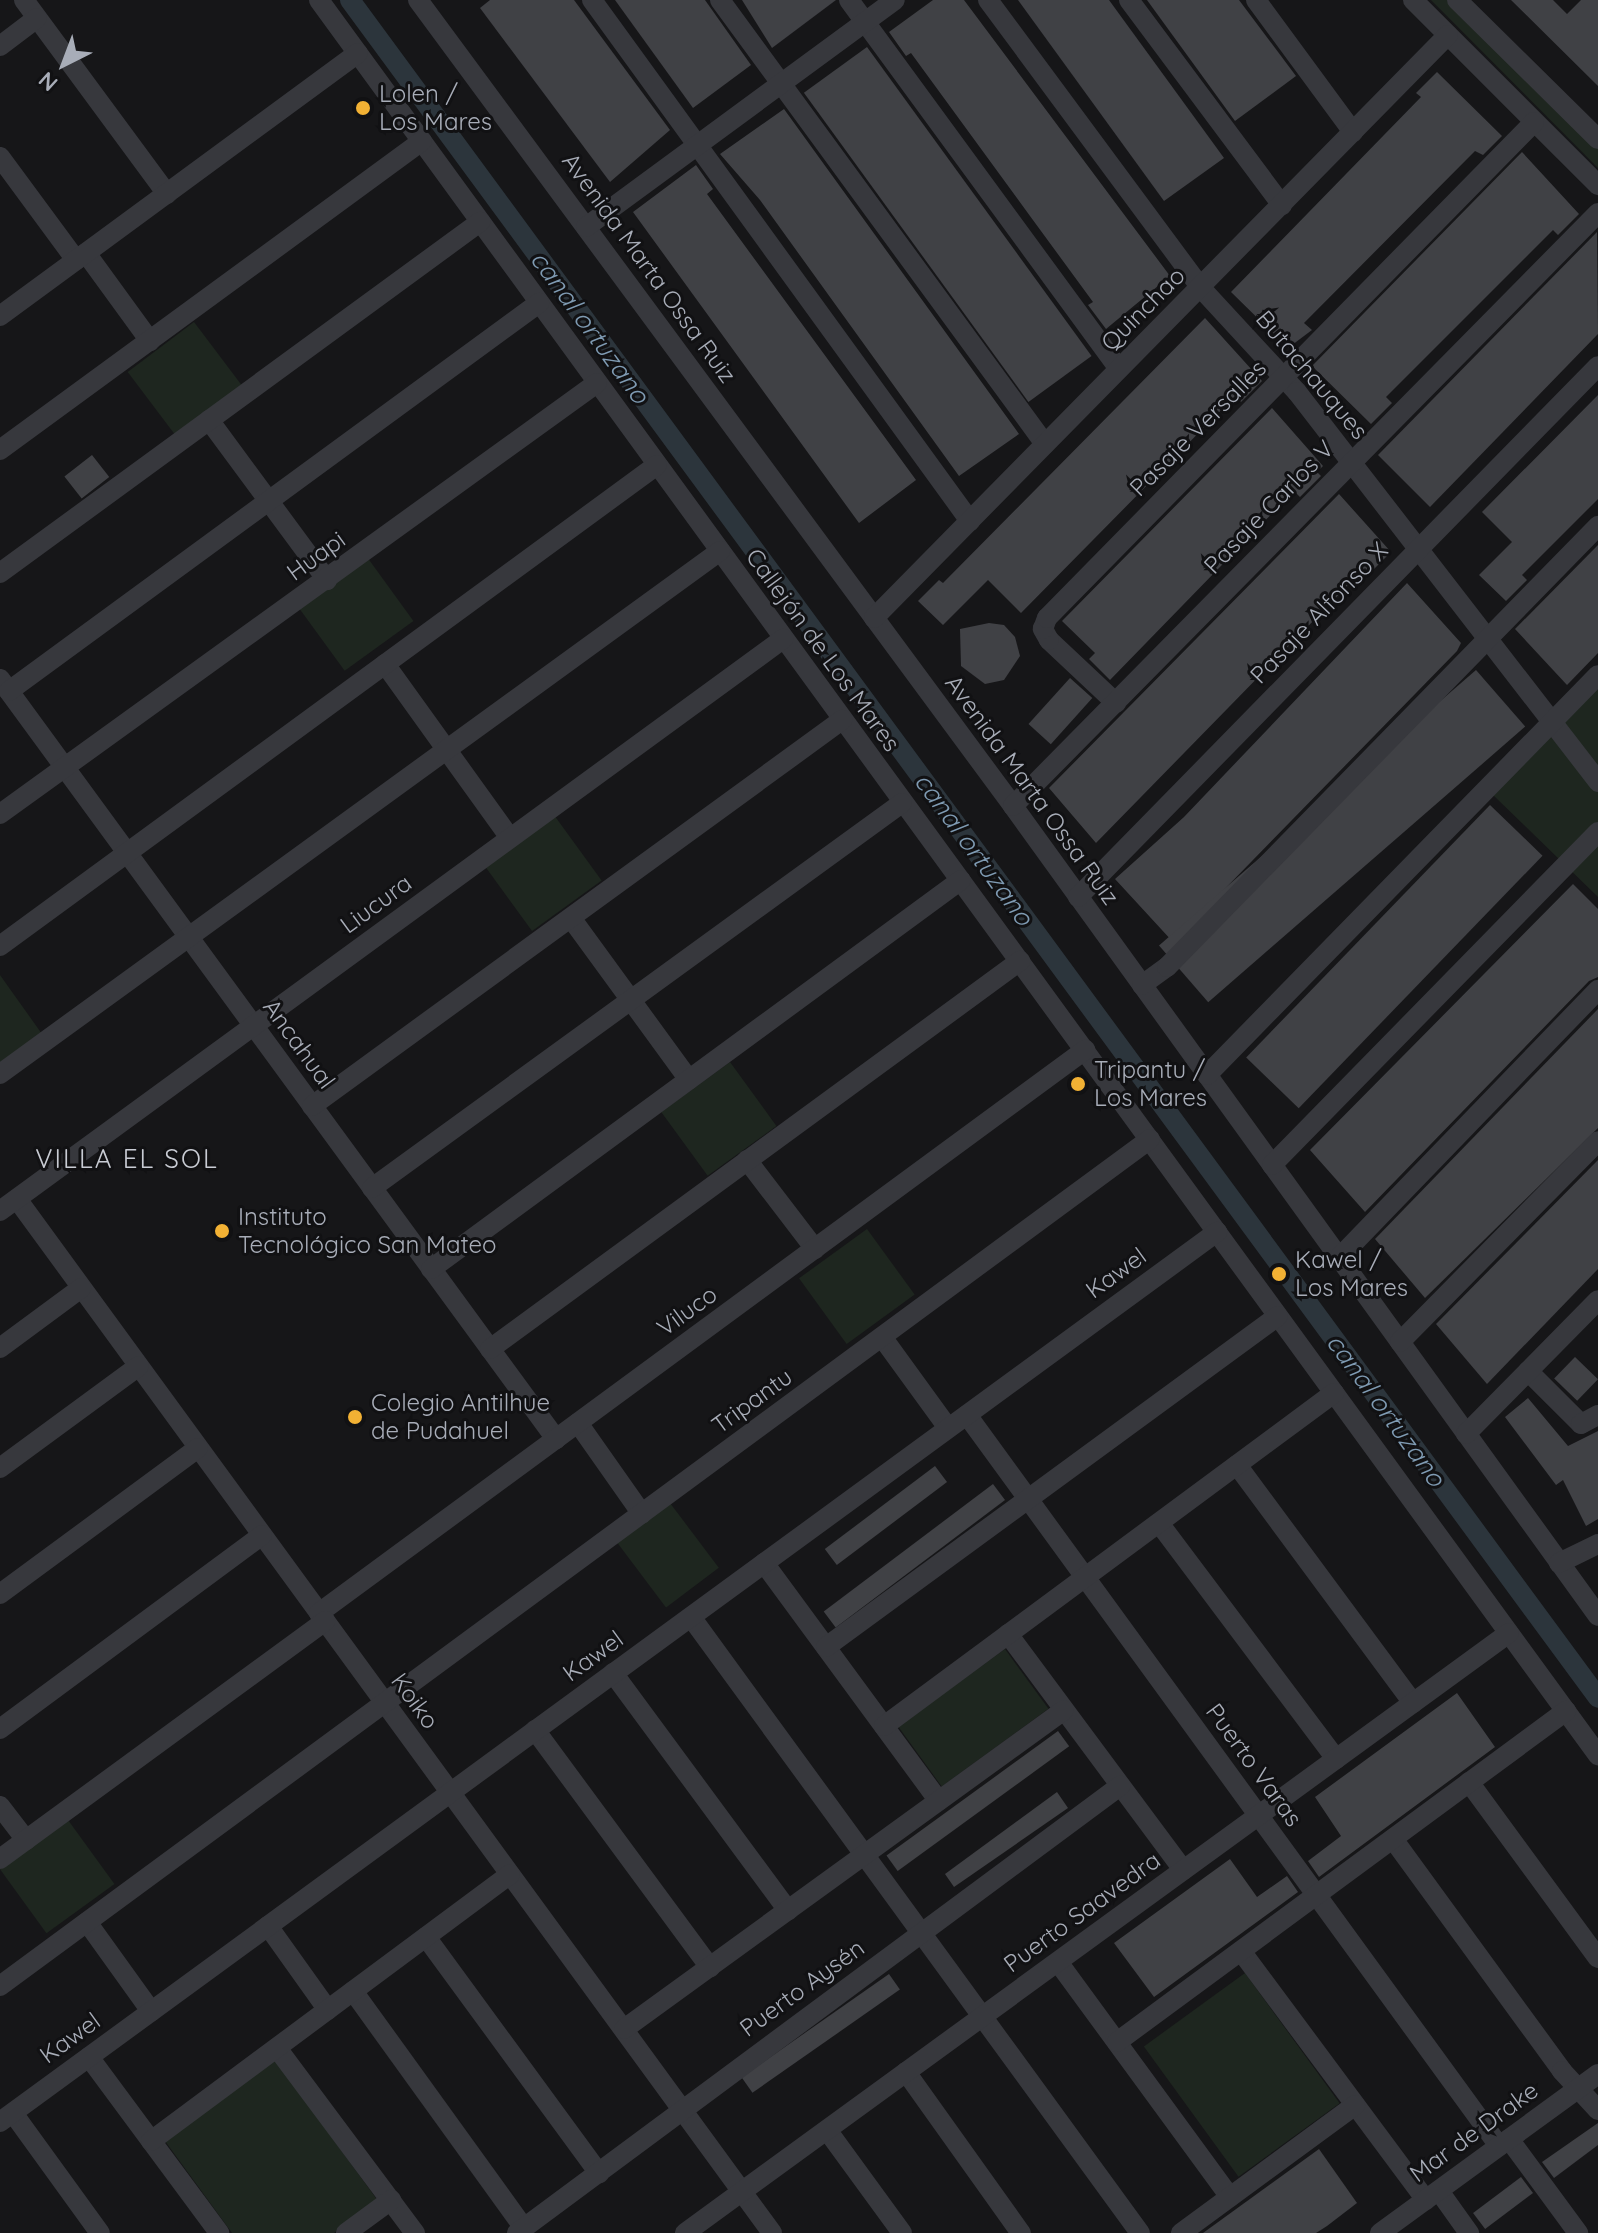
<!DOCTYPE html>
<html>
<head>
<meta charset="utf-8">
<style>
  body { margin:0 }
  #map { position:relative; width:1598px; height:2233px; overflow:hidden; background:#161618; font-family:Quicksand,sans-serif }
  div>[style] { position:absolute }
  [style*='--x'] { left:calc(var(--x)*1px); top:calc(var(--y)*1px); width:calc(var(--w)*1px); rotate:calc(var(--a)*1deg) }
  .green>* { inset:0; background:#1e261f; transform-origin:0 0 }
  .canal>* { height:20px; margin:-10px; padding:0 10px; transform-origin:10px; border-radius:10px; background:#2c353c }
  .building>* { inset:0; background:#404145; transform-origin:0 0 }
  .minor>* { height:20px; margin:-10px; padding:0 10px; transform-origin:10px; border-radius:10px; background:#37383d }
  .dots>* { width:22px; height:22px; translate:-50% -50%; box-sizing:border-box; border:4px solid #111113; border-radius:50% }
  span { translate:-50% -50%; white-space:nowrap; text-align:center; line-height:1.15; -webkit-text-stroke:6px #111113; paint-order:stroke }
  .poi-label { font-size:24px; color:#a8adb8 }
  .left { translate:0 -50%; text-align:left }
  .street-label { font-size:24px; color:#a8adb8 }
  .water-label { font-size:26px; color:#7f9bb3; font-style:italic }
  .neighbourhood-label { font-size:26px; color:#c9ccd4; letter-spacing:2px }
  .north { position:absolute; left:24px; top:24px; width:80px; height:80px; -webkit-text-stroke:6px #111113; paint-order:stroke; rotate:222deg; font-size:22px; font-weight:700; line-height:32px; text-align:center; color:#a8adb8 }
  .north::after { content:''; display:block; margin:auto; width:28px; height:36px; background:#a8adb8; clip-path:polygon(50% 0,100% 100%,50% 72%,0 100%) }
</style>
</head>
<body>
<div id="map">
  <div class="green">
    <div style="clip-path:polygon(1431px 0,1449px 0,1598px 149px,1598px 168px)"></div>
    <div style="left:194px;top:322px;width:79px;height:83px;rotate:53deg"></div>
    <div style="left:367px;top:557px;width:79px;height:85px;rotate:54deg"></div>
    <div style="clip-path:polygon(1598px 688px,1598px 897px,1493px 795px)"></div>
    <div style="left:554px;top:815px;width:81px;height:86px;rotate:54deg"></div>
    <div style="clip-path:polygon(0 975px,42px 1034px,0 1064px)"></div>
    <div style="left:730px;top:1062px;width:79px;height:85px;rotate:54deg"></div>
    <div style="left:867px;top:1229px;width:81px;height:84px;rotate:54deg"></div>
    <div style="left:670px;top:1503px;width:81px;height:66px;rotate:53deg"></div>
    <div style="left:1005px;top:1649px;width:74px;height:132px;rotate:54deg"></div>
    <div style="left:68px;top:1820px;width:79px;height:84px;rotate:54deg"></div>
    <div style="left:1245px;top:1973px;width:161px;height:125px;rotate:54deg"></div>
    <div style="clip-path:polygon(276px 2060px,378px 2201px,334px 2233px,232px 2233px,165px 2141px)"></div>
  </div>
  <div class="canal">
    <div style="--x:350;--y:0;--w:2107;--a:53.68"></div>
  </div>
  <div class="building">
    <div style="clip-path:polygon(490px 0,574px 0,670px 130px,610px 182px,480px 8px)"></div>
    <div style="clip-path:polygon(615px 0,705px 0,751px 65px,693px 108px)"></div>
    <div style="clip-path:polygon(742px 0,836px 0,772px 48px)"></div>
    <div style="clip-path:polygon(933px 0,964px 0,1170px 276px,1106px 329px,1088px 305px,1093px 302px,1030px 216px,911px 53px,906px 56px,889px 32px)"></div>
    <div style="clip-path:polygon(1018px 0,1109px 0,1224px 158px,1164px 201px)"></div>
    <div style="clip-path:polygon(1147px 0,1239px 0,1296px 76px,1235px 121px)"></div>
    <div style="clip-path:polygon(1511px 0,1553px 0,1567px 14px,1581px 0,1598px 0,1598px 86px)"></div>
    <div style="left:867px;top:47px;width:382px;height:78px;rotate:54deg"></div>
    <div style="clip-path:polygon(1437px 72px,1502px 136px,1483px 155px,1475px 151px,1304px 323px,1312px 330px,1288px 348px,1231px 292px,1421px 97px,1416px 93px)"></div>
    <div style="clip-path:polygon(784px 109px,1019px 434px,959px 476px,760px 200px,720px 154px)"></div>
    <div style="clip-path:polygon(1522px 152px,1579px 214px,1558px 235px,1553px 230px,1386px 397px,1392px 403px,1371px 424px,1312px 366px)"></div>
    <div style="clip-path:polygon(696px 165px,713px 189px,707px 194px,916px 480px,859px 523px,633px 212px)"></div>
    <div style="clip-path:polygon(1597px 232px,1598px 334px,1430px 507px,1378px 455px)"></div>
    <div style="clip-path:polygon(1205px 318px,1262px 381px,1241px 402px,1235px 396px,1021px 613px,988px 580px,943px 625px,918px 601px,939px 580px,943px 583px)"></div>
    <div style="clip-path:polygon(1598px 395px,1598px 499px,1522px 575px,1527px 580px,1506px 601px,1479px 575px,1512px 542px,1482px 512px)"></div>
    <div style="clip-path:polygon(1272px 408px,1323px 466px,1317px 472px,1321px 476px,1300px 497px,1294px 491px,1110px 680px,1089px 659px,1095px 653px,1062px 621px)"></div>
    <div style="left:92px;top:455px;width:28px;height:35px;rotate:52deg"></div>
    <div style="clip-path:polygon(1339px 494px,1391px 552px,1370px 573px,1365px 568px,1096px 843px,1049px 788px)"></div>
    <div style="clip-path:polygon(1598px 545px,1598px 653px,1567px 685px,1515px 629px)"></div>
    <div style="clip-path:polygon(1407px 583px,1461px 643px,1457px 651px,1173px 942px,1115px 879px,1184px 817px)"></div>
    <div style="clip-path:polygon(989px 623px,1004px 625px,1015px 637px,1020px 656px,1004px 680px,985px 684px,961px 666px,960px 629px)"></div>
    <div style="left:1476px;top:670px;width:75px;height:420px;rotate:49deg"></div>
    <div style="left:1070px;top:678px;width:30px;height:62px;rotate:42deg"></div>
    <div style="left:1490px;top:805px;width:73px;height:351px;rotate:44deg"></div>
    <div style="clip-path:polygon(1573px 884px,1598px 909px,1598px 977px,1589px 981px,1365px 1212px,1310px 1150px)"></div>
    <div style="clip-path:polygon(1598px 1009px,1598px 1128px,1425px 1298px,1375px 1239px)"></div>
    <div style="clip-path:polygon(1598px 1160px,1598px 1269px,1487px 1384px,1436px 1324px)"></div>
    <div style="left:1575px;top:1357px;width:32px;height:30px;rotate:44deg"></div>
    <div style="clip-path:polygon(1528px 1398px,1568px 1446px,1598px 1431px,1598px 1519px,1586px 1526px,1563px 1480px,1556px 1485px,1505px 1417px)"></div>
    <div style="left:935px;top:1466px;width:20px;height:138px;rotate:53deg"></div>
    <div style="left:993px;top:1484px;width:20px;height:212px;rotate:53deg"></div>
    <div style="clip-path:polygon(1457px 1693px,1495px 1747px,1319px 1877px,1308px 1861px,1341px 1836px,1315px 1797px)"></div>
    <div style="left:1058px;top:1731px;width:19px;height:212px;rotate:54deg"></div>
    <div style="clip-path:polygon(1057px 1792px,1068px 1808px,954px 1887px,945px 1874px)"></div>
    <div style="clip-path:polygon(1230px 1859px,1257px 1897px,1287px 1876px,1298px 1892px,1154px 1997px,1114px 1943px)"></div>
    <div style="left:889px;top:1974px;width:19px;height:180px;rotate:55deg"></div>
    <div style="clip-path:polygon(1598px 2123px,1598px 2145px,1554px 2178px,1542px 2162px)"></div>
    <div style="clip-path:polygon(1319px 2149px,1357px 2203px,1327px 2226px,1316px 2233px,1203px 2233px)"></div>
    <div style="left:1521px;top:2177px;width:20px;height:60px;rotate:53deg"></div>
  </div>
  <div class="minor">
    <div style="--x:24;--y:0;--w:241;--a:53.6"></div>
    <div style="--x:319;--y:0;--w:2172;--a:53.92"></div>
    <div style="--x:418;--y:0;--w:1002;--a:53.56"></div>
    <div style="--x:1013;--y:806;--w:999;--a:54.16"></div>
    <div style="--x:592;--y:0;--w:644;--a:54.04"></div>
    <div style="--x:720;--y:0;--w:550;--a:53.8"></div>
    <div style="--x:849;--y:0;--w:457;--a:53.8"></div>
    <div style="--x:988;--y:0;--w:357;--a:53.5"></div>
    <div style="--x:1200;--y:287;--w:143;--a:47.3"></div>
    <div style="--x:1297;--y:392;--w:493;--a:52.3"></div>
    <div style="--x:1129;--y:0;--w:256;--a:53.3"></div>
    <div style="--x:1256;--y:0;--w:164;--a:53.7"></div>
    <div style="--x:1413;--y:0;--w:262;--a:45"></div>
    <div style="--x:1457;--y:0;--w:198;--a:44.6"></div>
    <div style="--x:0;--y:46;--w:46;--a:-37.1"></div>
    <div style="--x:0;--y:157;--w:128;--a:53.6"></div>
    <div style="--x:586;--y:227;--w:383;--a:-36.3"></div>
    <div style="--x:86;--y:253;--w:109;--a:54"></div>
    <div style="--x:0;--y:316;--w:444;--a:-36.3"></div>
    <div style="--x:209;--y:420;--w:199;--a:53.6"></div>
    <div style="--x:0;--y:450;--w:523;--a:-36.21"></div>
    <div style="--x:0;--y:573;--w:595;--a:-36.18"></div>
    <div style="--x:874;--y:618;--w:818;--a:-45.45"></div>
    <div style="--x:385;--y:664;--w:214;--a:54.3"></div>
    <div style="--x:0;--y:679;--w:942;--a:53.81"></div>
    <div style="--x:9;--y:691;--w:657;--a:-36.21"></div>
    <div style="--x:1116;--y:703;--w:92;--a:-136.8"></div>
    <div style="--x:1049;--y:640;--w:13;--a:-119"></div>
    <div style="--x:1043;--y:629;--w:12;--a:-70"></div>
    <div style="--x:1047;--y:618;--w:695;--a:-45.52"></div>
    <div style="--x:1013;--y:806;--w:833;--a:-45.39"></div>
    <div style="--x:0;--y:814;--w:736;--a:-35.83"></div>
    <div style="--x:1078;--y:897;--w:743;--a:-45.6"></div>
    <div style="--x:571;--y:918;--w:200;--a:53.9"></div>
    <div style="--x:0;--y:946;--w:814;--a:-36.21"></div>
    <div style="--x:1142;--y:985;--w:31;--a:-36"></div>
    <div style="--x:1167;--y:967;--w:617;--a:-45.66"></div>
    <div style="--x:0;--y:1074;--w:890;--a:-35.99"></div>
    <div style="--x:1207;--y:1075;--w:559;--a:-45.65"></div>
    <div style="--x:312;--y:1106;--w:656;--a:-36.07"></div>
    <div style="--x:747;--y:1160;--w:112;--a:52.6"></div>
    <div style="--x:1272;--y:1165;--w:466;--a:-45.6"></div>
    <div style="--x:372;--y:1188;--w:655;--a:-36"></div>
    <div style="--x:17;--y:1199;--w:1280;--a:53.86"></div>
    <div style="--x:0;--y:1211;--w:970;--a:-36.15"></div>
    <div style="--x:1339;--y:1258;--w:373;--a:-46"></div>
    <div style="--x:431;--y:1269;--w:657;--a:-36.28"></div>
    <div style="--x:882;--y:1337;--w:112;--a:54"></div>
    <div style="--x:1400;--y:1342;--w:282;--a:-45.4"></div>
    <div style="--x:0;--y:1348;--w:101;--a:-36.5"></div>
    <div style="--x:490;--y:1349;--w:657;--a:-36.21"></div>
    <div style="--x:1528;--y:1371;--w:75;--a:45"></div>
    <div style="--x:1581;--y:1424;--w:19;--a:-28"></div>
    <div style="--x:967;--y:1415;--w:904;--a:53.95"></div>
    <div style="--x:578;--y:1423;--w:111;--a:54.9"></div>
    <div style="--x:1466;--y:1434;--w:188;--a:-45.4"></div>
    <div style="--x:1237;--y:1465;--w:296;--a:53.5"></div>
    <div style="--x:0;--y:1468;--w:172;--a:-36.3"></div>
    <div style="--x:1159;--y:1523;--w:295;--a:53.1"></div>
    <div style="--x:764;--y:1563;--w:295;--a:53.7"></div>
    <div style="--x:1559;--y:1563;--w:43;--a:-26"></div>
    <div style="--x:0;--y:1594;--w:246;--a:-36.4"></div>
    <div style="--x:319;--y:1613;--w:951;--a:-36.32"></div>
    <div style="--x:691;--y:1617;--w:762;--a:53.91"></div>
    <div style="--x:1008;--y:1634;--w:294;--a:53.4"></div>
    <div style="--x:826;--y:1647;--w:560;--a:-36.22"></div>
    <div style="--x:613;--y:1673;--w:295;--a:53.6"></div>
    <div style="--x:884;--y:1726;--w:560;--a:-36.5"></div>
    <div style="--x:0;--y:1729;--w:326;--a:-36.5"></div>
    <div style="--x:535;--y:1730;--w:295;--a:53.6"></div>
    <div style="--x:1469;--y:1782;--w:218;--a:53.8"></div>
    <div style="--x:0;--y:1806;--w:43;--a:52.6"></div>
    <div style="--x:1393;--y:1839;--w:287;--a:53.9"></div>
    <div style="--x:1562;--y:2071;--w:53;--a:47.3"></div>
    <div style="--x:0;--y:1859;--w:403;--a:-36.2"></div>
    <div style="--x:87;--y:1922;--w:110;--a:54.3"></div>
    <div style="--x:268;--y:1926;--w:103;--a:54.5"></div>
    <div style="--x:426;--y:1937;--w:293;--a:53.8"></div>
    <div style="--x:1241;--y:1951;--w:310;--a:53.4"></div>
    <div style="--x:1058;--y:1962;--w:291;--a:53.8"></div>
    <div style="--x:0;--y:1986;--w:1428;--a:-36.37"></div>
    <div style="--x:353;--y:1991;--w:292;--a:54.2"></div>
    <div style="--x:624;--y:2029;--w:543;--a:-35.94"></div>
    <div style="--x:1117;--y:2042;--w:558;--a:-36.4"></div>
    <div style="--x:277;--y:2048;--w:231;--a:53.3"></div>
    <div style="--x:89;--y:2057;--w:219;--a:53.5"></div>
    <div style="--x:906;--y:2072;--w:198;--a:54.5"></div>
    <div style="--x:13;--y:2113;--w:148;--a:54.1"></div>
    <div style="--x:0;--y:2122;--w:1508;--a:-36.18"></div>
    <div style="--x:827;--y:2130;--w:127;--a:53.9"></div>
    <div style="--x:1509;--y:2139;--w:117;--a:53.7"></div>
    <div style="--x:151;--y:2141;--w:447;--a:-36.6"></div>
    <div style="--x:1439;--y:2191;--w:52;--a:54.5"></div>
    <div style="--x:346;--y:2233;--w:56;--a:-36.3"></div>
    <div style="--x:517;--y:2233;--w:751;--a:-36.55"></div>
    <div style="--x:685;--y:2233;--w:1019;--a:-36.06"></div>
    <div style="--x:1181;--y:2233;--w:216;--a:-36.3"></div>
    <div style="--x:1380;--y:2233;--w:270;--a:-36.1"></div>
  </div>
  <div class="dots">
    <div style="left:363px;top:108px;background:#f2b134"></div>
    <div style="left:1078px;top:1084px;background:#f2b134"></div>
    <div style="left:222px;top:1231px;background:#f2b134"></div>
    <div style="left:1279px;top:1274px;background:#f2b134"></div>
    <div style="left:355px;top:1417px;background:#f2b134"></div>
  </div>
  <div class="poi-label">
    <span class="left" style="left:379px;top:108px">Lolen /<br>Los Mares</span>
    <span class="left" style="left:1094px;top:1084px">Tripantu /<br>Los Mares</span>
    <span class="left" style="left:238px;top:1231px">Instituto<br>Tecnológico San Mateo</span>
    <span class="left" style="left:1295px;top:1274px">Kawel /<br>Los Mares</span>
    <span class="left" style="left:371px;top:1417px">Colegio Antilhue<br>de Pudahuel</span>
  </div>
  <div class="street-label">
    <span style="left:649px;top:268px;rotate:54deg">Avenida Marta Ossa Ruiz</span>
    <span style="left:1143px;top:309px;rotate:-45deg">Quinchao</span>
    <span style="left:1312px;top:375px;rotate:50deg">Butachauques</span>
    <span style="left:1198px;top:428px;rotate:-45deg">Pasaje Versalles</span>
    <span style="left:1269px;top:507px;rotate:-46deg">Pasaje Carlos V</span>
    <span style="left:316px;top:556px;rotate:-36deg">Huapi</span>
    <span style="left:1319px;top:613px;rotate:-46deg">Pasaje Alfonso X</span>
    <span style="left:823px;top:650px;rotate:54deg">Callejón de Los Mares</span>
    <span style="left:1032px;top:790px;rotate:54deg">Avenida Marta Ossa Ruiz</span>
    <span style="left:376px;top:904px;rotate:-36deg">Liucura</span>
    <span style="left:299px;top:1044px;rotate:54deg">Ancahual</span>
    <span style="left:1116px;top:1273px;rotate:-36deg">Kawel</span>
    <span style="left:687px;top:1311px;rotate:-36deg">Viluco</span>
    <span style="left:752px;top:1401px;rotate:-36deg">Tripantu</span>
    <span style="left:593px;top:1656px;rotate:-36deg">Kawel</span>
    <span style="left:415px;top:1701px;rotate:54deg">Koiko</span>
    <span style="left:1254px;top:1765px;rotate:54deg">Puerto Varas</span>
    <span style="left:1082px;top:1912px;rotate:-36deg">Puerto Saavedra</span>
    <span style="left:802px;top:1988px;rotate:-36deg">Puerto Aysén</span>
    <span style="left:70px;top:2038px;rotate:-36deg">Kawel</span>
    <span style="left:1474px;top:2132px;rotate:-36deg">Mar de Drake</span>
  </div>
  <div class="water-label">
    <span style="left:590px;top:327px;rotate:54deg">canal ortuzano</span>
    <span style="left:974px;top:849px;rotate:54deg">canal ortuzano</span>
    <span style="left:1386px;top:1410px;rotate:54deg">canal ortuzano</span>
  </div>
  <div class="neighbourhood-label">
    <span style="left:127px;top:1159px">VILLA EL SOL</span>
  </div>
  <div class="north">N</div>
</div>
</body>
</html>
